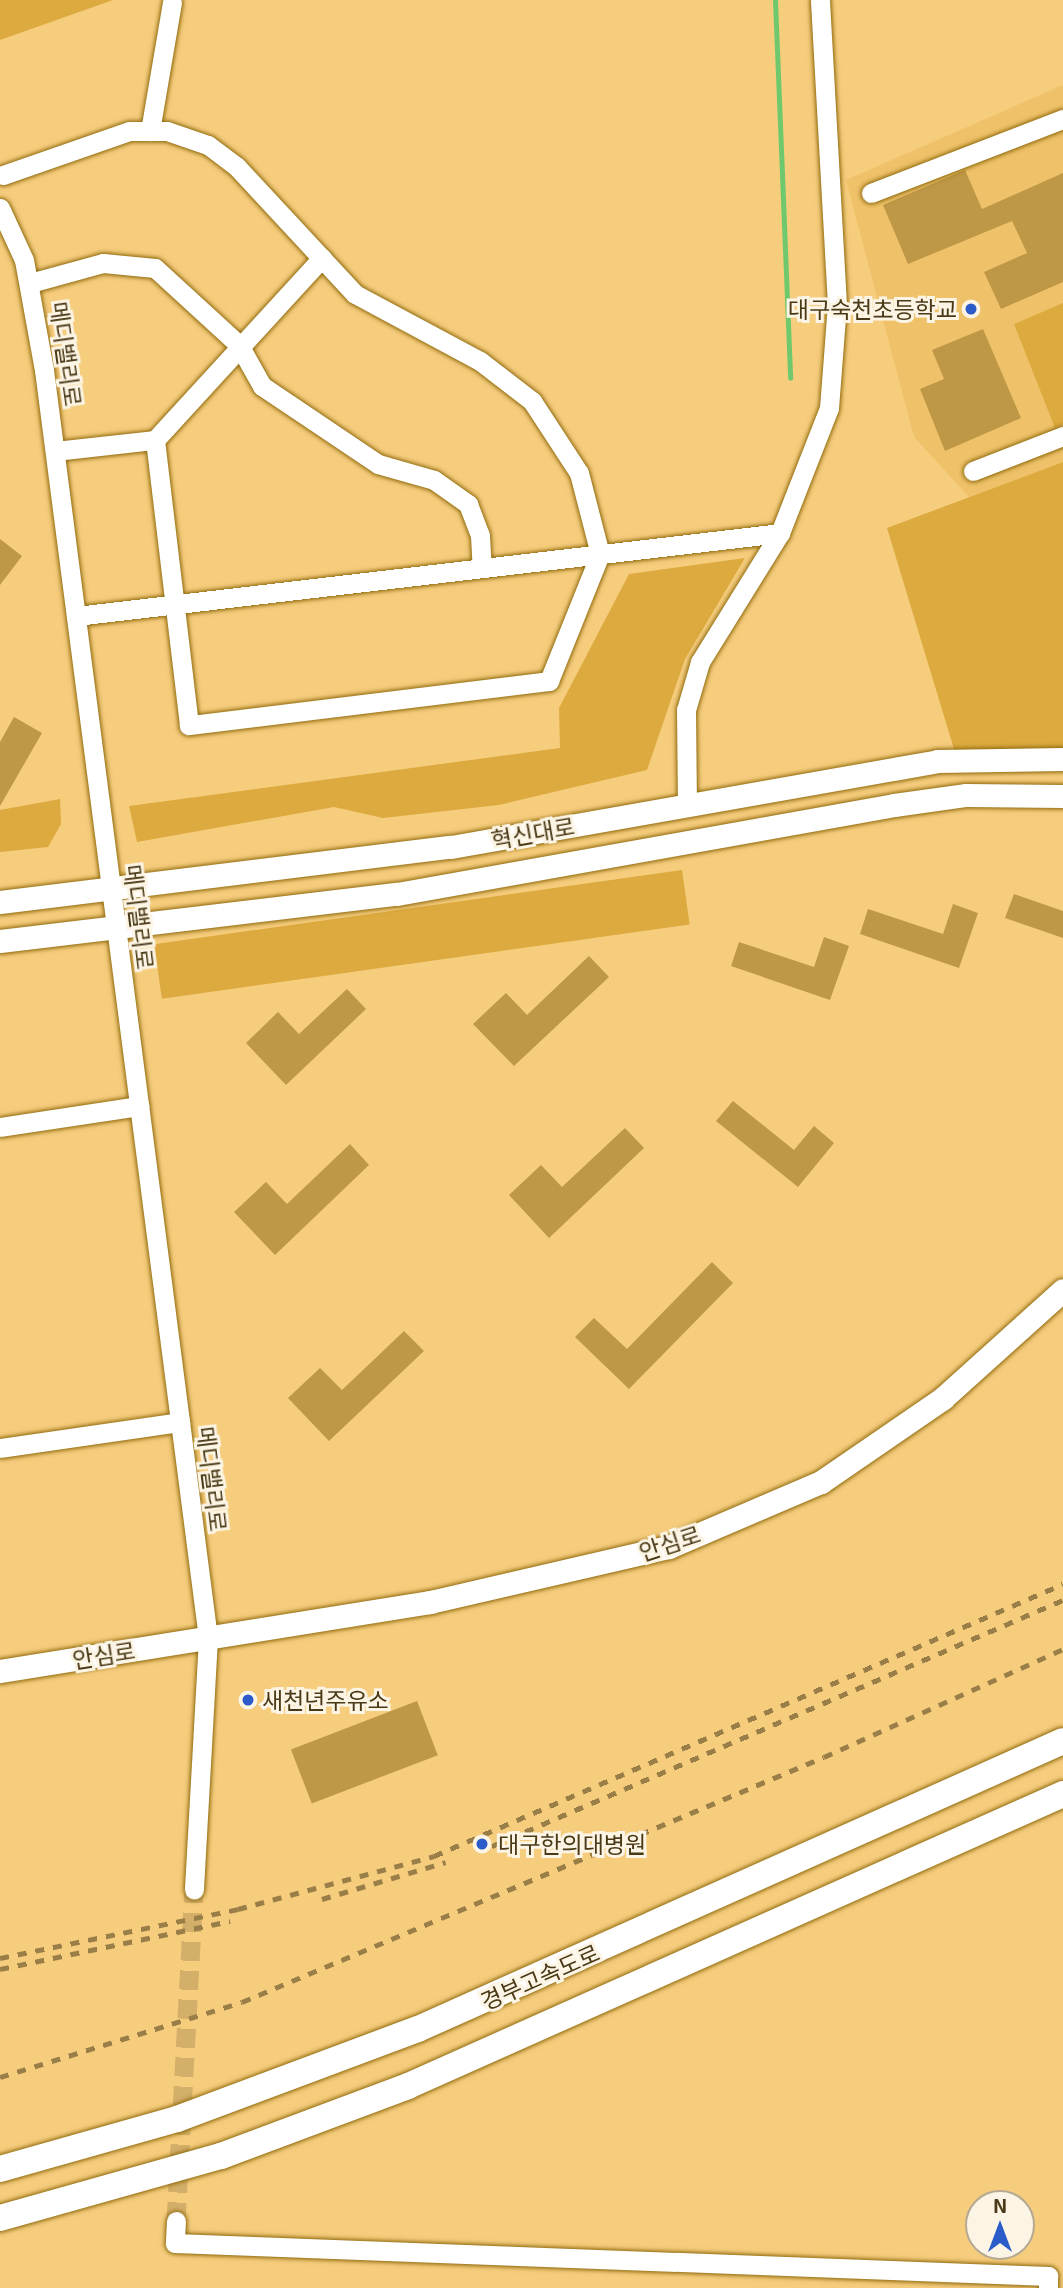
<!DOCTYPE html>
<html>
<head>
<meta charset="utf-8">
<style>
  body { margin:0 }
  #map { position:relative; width:1063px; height:2288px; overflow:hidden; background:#f6cd7d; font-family:"Exo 2","Noto Sans KR",sans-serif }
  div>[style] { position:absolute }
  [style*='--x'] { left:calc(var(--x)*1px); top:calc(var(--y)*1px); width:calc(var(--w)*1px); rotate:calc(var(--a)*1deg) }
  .built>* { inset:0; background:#efc269 }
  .green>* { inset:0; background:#dcaa3f; transform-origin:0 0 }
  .stream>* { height:5px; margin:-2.5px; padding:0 2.5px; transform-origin:2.5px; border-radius:2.5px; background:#6fc96c }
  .building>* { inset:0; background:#be9747; transform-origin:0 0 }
  .minor-tunnel>* { height:19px; margin-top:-9.5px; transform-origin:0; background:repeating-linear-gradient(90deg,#d3af69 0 19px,transparent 0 29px) }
  .roads { filter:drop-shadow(0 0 2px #906b0e) drop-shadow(0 0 2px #906b0e) }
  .minor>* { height:19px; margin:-9.5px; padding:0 9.5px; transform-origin:9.5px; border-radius:9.5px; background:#fff }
  .major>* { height:23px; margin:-11.5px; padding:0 11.5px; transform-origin:11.5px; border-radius:11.5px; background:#fff }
  .highway>* { height:26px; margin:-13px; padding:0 13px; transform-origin:13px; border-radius:13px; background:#fff }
  .rail>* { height:5px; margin-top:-2.5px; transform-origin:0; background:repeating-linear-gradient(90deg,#9a7e47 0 9px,transparent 0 18px) }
  .dots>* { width:19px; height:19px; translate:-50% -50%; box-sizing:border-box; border:4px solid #fcf4e4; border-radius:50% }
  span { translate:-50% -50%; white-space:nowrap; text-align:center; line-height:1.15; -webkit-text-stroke:6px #fcf4e4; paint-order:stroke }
  .poi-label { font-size:23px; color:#493917 }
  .right { translate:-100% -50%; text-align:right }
  .left { translate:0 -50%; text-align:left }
  .street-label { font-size:23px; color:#493917 }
  .north { position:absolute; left:965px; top:2190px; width:70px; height:70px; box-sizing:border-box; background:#fcf4e4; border:2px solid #b4a992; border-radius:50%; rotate:0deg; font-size:19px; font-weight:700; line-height:28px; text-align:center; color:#493917 }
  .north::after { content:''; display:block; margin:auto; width:24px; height:32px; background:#2a5bc9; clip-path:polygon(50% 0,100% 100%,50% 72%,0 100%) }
</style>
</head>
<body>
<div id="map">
  <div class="built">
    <div style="clip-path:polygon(1063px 85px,1063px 462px,970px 498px,914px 437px,846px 180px)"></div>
  </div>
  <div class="green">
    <div style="clip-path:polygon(0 0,113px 0,0 40px)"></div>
    <div style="clip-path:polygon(1063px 303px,1063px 424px,1055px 428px,1014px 324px)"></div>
    <div style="clip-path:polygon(1063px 462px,1063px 759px,957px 759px,887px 528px)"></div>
    <div style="clip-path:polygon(745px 558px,685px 659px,647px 770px,499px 805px,383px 818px,334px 807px,137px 842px,129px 806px,560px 748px,559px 708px,629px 574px)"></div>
    <div style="clip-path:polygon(60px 799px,61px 824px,48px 847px,0 852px,0 810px)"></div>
    <div style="left:682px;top:870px;width:55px;height:533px;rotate:82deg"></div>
  </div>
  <div class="stream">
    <div style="--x:775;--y:0;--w:378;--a:87.7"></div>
  </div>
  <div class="building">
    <div style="clip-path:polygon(965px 170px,982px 209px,1063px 173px,1063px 282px,1001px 309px,984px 272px,1027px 253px,1012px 221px,908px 264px,883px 205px)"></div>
    <div style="clip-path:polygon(983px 329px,1021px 418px,945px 451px,920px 389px,944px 379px,932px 350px)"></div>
    <div style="clip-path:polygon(0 539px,22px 556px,0 585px)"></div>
    <div style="clip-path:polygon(14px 717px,42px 733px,0 806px,0 742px)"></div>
    <div style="clip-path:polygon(1014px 894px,1063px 911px,1063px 938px,1005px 918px)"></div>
    <div style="clip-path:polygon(953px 904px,978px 913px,959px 968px,860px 934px,868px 909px,943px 934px)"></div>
    <div style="clip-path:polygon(824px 937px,849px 946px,830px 1000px,731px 966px,739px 942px,814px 967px)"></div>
    <div style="clip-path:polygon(589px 956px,609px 977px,514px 1066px,473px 1024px,506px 993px,527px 1015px)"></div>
    <div style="clip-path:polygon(347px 989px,366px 1009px,286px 1085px,246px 1043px,278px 1012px,299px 1034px)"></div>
    <div style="clip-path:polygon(733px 1101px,794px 1150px,814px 1126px,834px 1143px,798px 1187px,716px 1121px)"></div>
    <div style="clip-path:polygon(625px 1128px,644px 1148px,549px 1238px,509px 1195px,541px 1165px,562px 1187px)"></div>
    <div style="clip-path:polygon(350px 1144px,369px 1165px,275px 1255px,234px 1212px,266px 1182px,287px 1204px)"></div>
    <div style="clip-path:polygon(712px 1262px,733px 1283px,629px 1389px,575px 1337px,594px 1318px,627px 1349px)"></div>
    <div style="clip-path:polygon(404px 1331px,424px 1351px,329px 1441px,288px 1398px,320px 1368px,342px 1390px)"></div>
    <div style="left:417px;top:1701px;width:58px;height:135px;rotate:69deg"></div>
  </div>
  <div class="minor-tunnel">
    <div style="--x:176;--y:2221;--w:331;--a:-86.9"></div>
  </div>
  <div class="roads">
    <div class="minor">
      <div style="--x:150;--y:131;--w:131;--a:-80.3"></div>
      <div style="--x:3;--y:175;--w:133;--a:-19.2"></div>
      <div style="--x:129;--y:131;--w:38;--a:0"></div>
      <div style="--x:167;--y:131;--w:43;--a:18.9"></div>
      <div style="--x:208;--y:145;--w:36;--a:37"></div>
      <div style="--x:237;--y:167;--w:173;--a:47.1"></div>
      <div style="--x:355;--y:294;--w:142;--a:28.2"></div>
      <div style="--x:480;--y:361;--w:66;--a:37.6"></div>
      <div style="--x:532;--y:401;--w:86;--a:56.9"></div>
      <div style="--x:579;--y:473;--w:84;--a:75.5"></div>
      <div style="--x:600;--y:554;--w:137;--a:111.9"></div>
      <div style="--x:549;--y:681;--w:363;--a:173"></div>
      <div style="--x:189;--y:725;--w:287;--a:-96.8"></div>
      <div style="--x:871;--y:193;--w:206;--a:-21.1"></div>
      <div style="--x:0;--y:208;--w:57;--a:65.2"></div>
      <div style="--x:24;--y:260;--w:112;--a:79.7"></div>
      <div style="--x:44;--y:370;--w:1279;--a:82.63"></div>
      <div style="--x:208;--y:1638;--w:252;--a:93.2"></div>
      <div style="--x:30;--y:283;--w:76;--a:-15.3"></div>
      <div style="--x:103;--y:263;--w:52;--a:5.5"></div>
      <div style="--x:155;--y:268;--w:114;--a:42.5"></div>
      <div style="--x:239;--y:345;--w:47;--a:60.7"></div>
      <div style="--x:262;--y:386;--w:140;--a:33.9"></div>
      <div style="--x:378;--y:464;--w:58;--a:15.9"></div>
      <div style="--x:434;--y:480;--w:42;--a:35.2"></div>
      <div style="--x:468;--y:504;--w:33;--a:69"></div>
      <div style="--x:480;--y:535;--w:33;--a:87"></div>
      <div style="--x:55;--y:451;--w:101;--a:-6.3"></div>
      <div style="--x:155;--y:440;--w:247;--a:-47.5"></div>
      <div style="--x:973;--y:471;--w:97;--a:-21.3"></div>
      <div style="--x:76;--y:616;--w:709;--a:-6.72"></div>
      <div style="--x:687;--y:805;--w:95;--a:-90.6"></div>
      <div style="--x:686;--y:710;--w:50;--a:-73.7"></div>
      <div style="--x:700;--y:662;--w:152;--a:-58.2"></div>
      <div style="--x:780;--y:533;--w:134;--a:-68.6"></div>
      <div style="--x:829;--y:408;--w:103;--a:-85.6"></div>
      <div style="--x:837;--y:305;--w:305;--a:-93.2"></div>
      <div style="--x:0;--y:1127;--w:141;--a:-8.6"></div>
      <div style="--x:0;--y:1448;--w:182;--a:-8.2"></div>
      <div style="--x:176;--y:2221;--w:22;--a:93"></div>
      <div style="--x:175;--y:2243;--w:874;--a:2.16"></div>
      <div style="--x:1048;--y:2276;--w:12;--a:90"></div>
    </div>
    <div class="major">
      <div style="--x:0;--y:902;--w:454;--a:-7"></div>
      <div style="--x:451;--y:847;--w:494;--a:-10"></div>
      <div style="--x:937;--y:761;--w:126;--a:-0.9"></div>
      <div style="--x:0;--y:941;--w:400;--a:-6.8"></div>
      <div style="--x:397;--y:894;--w:505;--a:-10.15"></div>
      <div style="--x:894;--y:805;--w:73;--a:-7.9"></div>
      <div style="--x:966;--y:795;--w:97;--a:0.6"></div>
      <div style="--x:0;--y:1671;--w:436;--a:-9.1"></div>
      <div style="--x:430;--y:1602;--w:245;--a:-13"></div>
      <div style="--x:669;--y:1547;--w:165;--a:-23.2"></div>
      <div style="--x:821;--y:1482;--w:148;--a:-34.5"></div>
      <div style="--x:943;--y:1398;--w:161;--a:-42"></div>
    </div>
    <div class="highway">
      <div style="--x:0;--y:2169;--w:184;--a:-15.8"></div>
      <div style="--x:177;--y:2119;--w:257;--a:-20.5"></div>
      <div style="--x:418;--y:2029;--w:706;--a:-24.06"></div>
      <div style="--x:0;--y:2218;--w:230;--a:-15.7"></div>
      <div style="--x:221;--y:2156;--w:200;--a:-20.5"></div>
      <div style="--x:408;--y:2086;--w:717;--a:-24.03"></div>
    </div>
  </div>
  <div class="rail">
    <div style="--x:492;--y:1846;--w:622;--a:-23.31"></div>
    <div style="--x:322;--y:1899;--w:129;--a:-16.6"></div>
    <div style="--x:0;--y:1958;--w:243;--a:-11.6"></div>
    <div style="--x:238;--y:1909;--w:203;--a:-15.1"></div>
    <div style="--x:434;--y:1856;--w:685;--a:-23.39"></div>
    <div style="--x:0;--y:1969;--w:235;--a:-11.8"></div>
    <div style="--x:0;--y:2077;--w:253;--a:-17.2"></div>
    <div style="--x:242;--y:2002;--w:631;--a:-22.83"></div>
    <div style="--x:824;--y:1757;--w:262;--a:-24.3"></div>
  </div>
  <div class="dots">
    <div style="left:971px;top:309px;background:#2a5bc9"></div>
    <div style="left:248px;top:1700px;background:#2a5bc9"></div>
    <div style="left:482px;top:1844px;background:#2a5bc9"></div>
  </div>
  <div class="poi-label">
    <span class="right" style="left:957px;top:309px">대구숙천초등학교</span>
    <span class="left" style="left:262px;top:1700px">새천년주유소</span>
    <span class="left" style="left:498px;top:1844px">대구한의대병원</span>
  </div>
  <div class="street-label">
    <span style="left:66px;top:354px;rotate:82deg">메디밸리로</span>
    <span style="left:533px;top:833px;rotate:-10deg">혁신대로</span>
    <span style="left:139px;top:917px;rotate:83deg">메디밸리로</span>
    <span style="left:212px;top:1479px;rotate:83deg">메디밸리로</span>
    <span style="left:670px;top:1543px;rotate:-18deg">안심로</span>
    <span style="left:104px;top:1655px;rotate:-9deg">안심로</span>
    <span style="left:540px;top:1977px;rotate:-24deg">경부고속도로</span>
  </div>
  <div class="north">N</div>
</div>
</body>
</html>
